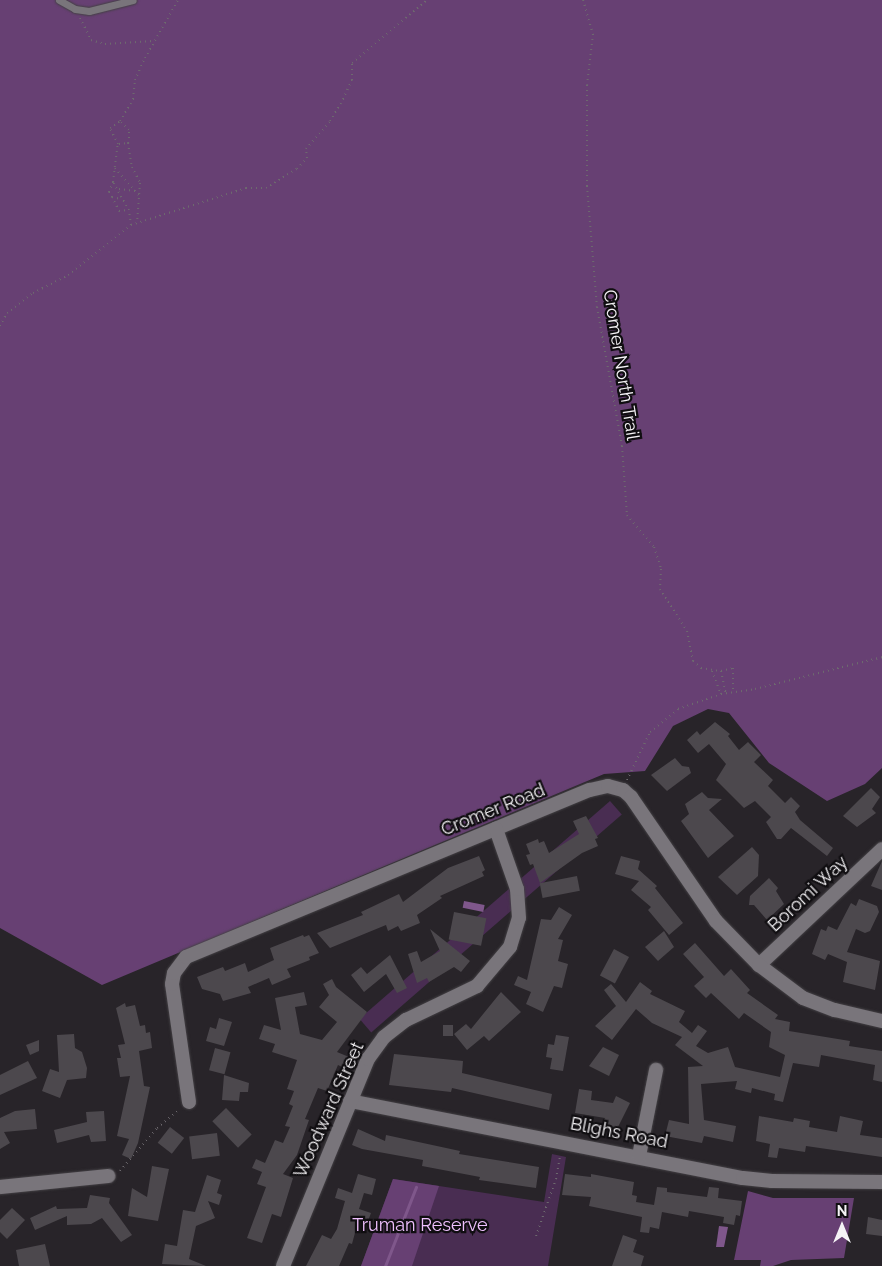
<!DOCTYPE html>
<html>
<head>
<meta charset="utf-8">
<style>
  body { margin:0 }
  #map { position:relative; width:882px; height:1266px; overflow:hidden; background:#282429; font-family:Raleway,sans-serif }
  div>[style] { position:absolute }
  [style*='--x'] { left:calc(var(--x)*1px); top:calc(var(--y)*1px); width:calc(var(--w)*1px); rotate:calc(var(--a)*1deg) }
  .green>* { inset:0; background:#492d52; transform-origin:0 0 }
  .forest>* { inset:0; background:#674073 }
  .water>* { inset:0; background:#7f578b; transform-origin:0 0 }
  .stream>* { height:3px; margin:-1.5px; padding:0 1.5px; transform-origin:1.5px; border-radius:1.5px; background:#7f578b }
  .building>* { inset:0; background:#4c484d; transform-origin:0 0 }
  .path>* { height:2px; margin-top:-1px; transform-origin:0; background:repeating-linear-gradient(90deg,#6d696e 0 1px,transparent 0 5px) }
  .roads { filter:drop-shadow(0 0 1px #434044) drop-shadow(0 0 1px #434044) }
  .service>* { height:7px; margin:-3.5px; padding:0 3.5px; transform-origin:3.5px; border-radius:3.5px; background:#79757b }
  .minor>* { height:14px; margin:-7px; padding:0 7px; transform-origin:7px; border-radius:7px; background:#79757b }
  span { translate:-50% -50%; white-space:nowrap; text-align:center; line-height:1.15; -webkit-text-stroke:4.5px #100e11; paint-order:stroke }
  .street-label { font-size:18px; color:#f5f3f6 }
  .park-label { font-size:18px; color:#efc0fe }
  .north { position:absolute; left:817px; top:1201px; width:50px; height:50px; -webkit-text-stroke:4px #100e11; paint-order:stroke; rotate:0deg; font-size:14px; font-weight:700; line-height:20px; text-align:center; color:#f5f3f6 }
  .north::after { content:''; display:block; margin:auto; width:18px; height:22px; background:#f5f3f6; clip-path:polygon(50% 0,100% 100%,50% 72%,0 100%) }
</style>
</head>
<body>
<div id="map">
  <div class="green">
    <div style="left:610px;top:801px;width:18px;height:332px;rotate:49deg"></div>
    <div style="clip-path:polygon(552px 1154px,566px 1157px,548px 1266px,361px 1266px,393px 1179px,544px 1202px)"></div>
  </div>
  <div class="forest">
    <div style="clip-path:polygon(0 0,882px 0,882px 768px,865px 784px,827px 801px,769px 763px,729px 713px,708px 709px,673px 726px,645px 771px,604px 774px,102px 985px,0 928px)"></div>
    <div style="clip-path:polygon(393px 1179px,439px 1186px,412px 1266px,361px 1266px)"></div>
    <div style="clip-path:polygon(748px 1191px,773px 1198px,854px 1198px,844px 1258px,791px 1260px,773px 1266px,760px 1266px,761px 1260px,734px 1260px)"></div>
  </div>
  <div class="water">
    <div style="left:464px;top:901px;width:21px;height:7px;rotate:11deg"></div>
    <div style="clip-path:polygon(719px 1226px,728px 1227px,724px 1247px,716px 1247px)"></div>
  </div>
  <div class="stream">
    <div style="--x:385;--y:1266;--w:85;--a:-68.6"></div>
  </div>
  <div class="building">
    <div style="clip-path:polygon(715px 722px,730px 734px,728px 736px,739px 750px,748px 742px,761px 755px,754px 762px,773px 780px,768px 786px,785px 803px,791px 797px,800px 806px,795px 812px,800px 820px,833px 848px,827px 856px,791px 828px,781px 839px,777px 839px,766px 822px,771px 817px,755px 801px,744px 808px,716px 780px,726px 764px,709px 744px,698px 753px,687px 740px,697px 731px,700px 735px)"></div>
    <div style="clip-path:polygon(675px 758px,682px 766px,689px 767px,691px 773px,667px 791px,651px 775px)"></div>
    <div style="clip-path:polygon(871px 788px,880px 797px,872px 809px,876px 813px,857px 827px,843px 816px)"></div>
    <div style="clip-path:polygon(702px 792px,708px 798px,722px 799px,709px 810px,734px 836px,708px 858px,681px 821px,689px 814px,685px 804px)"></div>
    <div style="clip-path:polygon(586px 816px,598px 838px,595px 839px,598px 846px,582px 853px,540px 883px,533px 864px,530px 865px,526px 855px,530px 854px,526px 844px,538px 839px,539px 843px,544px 841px,549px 853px,579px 834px,573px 821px)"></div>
    <div style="clip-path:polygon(752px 847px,759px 855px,758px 876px,737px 895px,718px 877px)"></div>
    <div style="clip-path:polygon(479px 856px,485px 870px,482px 872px,484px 876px,440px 896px,442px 898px,417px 915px,420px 923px,401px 931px,398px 926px,388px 931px,386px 925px,330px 948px,317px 933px,363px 915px,361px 912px,399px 894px,403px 902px,448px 868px)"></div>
    <div style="clip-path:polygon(621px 856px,640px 861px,638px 869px,657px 886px,655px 888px,683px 923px,669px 935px,648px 910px,651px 907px,631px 890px,639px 881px,615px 874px)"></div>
    <div style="clip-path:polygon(882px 861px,882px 890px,871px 886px)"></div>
    <div style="left:577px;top:876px;width:15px;height:38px;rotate:79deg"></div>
    <div style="clip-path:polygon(769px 878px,778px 888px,776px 891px,784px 904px,767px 920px,754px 905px,749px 905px,750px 896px)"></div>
    <div style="clip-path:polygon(859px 899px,877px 906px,879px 912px,870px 931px,865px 933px,856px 929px,847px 952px,880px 961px,875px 990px,843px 982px,847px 962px,828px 954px,825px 960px,812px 954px,821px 929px,826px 931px,828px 926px,837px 930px,851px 903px,856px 906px)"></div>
    <div style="clip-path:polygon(559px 907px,572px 915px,558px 939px,563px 940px,558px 961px,568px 964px,562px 988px,554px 986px,543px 1012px,526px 1004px,531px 992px,514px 985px,518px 976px,527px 980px,541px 919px,551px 920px)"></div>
    <div style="left:454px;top:912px;width:33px;height:28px;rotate:11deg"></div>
    <div style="clip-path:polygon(430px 929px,470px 961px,461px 972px,454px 967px,429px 982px,427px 978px,417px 983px,408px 954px,417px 951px,421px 962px,440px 951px)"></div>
    <div style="clip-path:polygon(664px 931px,674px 947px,658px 961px,645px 947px)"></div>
    <div style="clip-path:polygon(303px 935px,304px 937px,309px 935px,319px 953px,309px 957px,310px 960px,287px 969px,291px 977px,272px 985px,269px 978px,248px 987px,251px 993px,223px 1001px,220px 994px,202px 989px,197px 977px,223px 967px,225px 971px,245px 963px,248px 972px,274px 960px,270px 948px)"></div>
    <div style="clip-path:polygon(695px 943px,724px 976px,731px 969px,750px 990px,747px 993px,778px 1015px,775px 1019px,790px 1022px,789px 1031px,850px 1041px,849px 1046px,882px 1051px,882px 1082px,873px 1080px,875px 1065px,821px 1055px,819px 1067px,793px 1063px,783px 1102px,774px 1100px,775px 1094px,752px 1088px,751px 1093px,735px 1089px,737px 1081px,701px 1084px,704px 1120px,736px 1126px,733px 1142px,704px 1136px,702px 1143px,665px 1136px,669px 1120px,689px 1124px,688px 1067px,703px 1066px,675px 1045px,682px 1037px,652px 1023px,636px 1009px,612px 1040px,595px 1026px,616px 1006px,604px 990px,611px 984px,626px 1002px,640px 982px,652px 991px,650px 994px,685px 1011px,679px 1022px,692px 1033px,698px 1025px,707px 1031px,696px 1046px,708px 1053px,728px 1047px,735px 1067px,780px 1077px,785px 1055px,769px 1047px,771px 1032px,744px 1013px,739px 1019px,711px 993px,706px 998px,694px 986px,704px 977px,683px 954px)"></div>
    <div style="left:614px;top:949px;width:17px;height:30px;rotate:28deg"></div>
    <div style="clip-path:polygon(390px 955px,407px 988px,397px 993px,386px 974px,364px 992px,351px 975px,361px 967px,367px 974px)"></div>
    <div style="clip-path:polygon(332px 979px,336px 987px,367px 1012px,337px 1052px,349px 1057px,342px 1067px,338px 1065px,327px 1091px,318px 1088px,305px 1119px,309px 1120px,297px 1155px,283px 1174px,293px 1178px,281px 1217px,272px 1214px,262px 1243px,247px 1238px,266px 1187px,257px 1184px,262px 1172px,252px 1168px,256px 1159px,265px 1163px,275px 1140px,283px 1143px,290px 1127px,285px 1126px,293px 1106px,289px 1104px,294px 1091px,287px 1089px,297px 1060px,272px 1052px,275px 1044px,259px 1039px,264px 1025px,281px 1030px,275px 998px,304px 992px,307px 1005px,295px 1007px,300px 1034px,322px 1040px,337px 1022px,319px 1007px,329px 995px,323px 984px)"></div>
    <div style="clip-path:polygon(501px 992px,521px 1012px,489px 1041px,484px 1036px,467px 1050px,454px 1034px,466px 1024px,471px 1029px)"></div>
    <div style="clip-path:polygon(125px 1003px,126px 1007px,135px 1005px,140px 1026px,145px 1025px,146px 1033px,150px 1032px,152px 1048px,139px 1051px,144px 1086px,150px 1087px,138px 1143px,131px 1159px,122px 1155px,129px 1139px,117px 1136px,130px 1076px,120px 1077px,117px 1058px,121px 1058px,118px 1045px,125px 1044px,116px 1008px)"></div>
    <div style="clip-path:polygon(219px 1018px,232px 1022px,224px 1046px,206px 1041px,210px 1027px,216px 1029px)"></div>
    <div style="left:453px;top:1025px;width:11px;height:10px;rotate:90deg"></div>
    <div style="clip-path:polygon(74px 1034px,75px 1048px,82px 1052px,87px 1068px,86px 1078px,67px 1080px,60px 1098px,42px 1091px,50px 1069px,59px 1072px,57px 1035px)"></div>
    <div style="clip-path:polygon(556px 1035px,569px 1037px,563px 1071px,550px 1069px,552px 1058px,546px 1057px,548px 1044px,554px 1045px)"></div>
    <div style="clip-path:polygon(39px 1040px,39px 1051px,30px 1055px,26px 1045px)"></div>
    <div style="clip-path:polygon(603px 1047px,619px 1055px,609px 1076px,589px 1066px)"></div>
    <div style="left:215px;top:1048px;width:16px;height:23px;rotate:15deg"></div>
    <div style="clip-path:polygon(394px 1054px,463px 1061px,462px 1073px,552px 1094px,549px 1110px,452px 1088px,451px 1092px,389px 1085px)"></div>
    <div style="clip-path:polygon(28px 1061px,37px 1078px,0 1095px,0 1075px)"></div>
    <div style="clip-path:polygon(224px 1075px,249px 1083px,248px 1092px,240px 1092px,239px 1101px,222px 1100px)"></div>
    <div style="clip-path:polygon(579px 1089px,592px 1091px,591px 1100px,613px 1103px,616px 1096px,630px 1103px,615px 1133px,601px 1126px,605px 1118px,575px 1113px)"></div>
    <div style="left:226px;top:1108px;width:37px;height:19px;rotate:46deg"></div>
    <div style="clip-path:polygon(35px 1109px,37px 1129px,4px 1132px,10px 1143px,0 1149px,0 1118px,15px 1111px)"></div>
    <div style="clip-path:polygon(104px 1111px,106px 1141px,91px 1142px,89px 1135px,57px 1143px,54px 1130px,87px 1122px,86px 1112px)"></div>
    <div style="clip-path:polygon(759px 1116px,793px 1122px,794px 1118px,810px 1121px,809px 1127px,837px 1132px,840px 1116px,863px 1121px,860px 1135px,882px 1138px,882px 1157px,806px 1146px,805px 1152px,779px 1148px,777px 1158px,768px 1157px,770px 1144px,756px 1141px)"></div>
    <div style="left:170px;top:1127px;width:18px;height:20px;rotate:38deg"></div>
    <div style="clip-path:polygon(358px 1129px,385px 1141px,386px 1135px,460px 1151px,459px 1154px,539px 1167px,536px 1188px,479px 1180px,480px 1177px,422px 1166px,423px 1160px,362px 1149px,352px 1145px)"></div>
    <div style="left:217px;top:1133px;width:23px;height:28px;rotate:83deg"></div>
    <div style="clip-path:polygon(152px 1166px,169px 1169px,158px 1221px,128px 1216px,132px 1188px,147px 1197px)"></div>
    <div style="clip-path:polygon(358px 1174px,376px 1179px,372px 1195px,364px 1193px,359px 1209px,371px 1213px,368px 1221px,359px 1218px,352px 1244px,349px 1243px,339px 1266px,306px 1266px,322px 1235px,331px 1239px,337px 1229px,345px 1201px,335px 1198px,338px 1188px,352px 1193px)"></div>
    <div style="clip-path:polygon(565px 1174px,591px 1177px,591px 1174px,634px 1182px,632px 1195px,637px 1196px,636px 1202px,654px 1205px,657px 1187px,667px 1188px,667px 1192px,707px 1197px,709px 1187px,719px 1188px,718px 1198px,742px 1201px,740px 1216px,736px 1215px,734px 1225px,723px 1223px,724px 1217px,689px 1211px,688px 1217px,662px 1212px,659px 1229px,650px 1227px,649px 1233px,640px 1232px,642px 1217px,589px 1206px,591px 1197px,562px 1195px)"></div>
    <div style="clip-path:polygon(207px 1175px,221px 1180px,217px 1193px,222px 1195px,219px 1205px,208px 1201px,215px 1218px,196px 1226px,189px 1259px,206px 1266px,162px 1264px,165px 1244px,177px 1246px,183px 1210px,195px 1212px)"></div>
    <div style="clip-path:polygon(90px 1195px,110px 1198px,109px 1203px,132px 1235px,121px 1242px,102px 1218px,91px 1224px,67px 1225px,67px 1216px,35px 1230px,30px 1218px,56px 1206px,57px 1209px,87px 1208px)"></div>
    <div style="clip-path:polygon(12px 1208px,25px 1220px,7px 1239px,0 1232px,0 1220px)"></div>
    <div style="clip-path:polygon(868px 1217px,882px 1220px,882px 1236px,866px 1234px)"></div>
    <div style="clip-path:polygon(623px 1235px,637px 1240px,633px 1252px,644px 1256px,641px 1266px,612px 1266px)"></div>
    <div style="clip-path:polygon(45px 1244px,50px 1266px,19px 1266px,16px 1250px)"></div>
  </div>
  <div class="path">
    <div style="--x:583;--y:0;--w:35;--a:74"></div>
    <div style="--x:593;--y:34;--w:51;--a:96.7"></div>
    <div style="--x:587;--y:85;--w:101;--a:90"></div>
    <div style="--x:587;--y:186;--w:121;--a:85.3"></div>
    <div style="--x:597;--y:307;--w:141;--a:79.8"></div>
    <div style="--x:622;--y:446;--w:69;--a:85.9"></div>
    <div style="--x:627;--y:515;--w:42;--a:49.8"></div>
    <div style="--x:654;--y:547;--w:23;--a:72"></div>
    <div style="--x:661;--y:569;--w:20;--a:93"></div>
    <div style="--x:660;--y:589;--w:50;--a:57.3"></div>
    <div style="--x:687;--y:631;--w:31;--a:79"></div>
    <div style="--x:693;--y:661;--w:11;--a:41"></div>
    <div style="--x:701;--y:668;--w:20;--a:9"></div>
    <div style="--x:721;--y:671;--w:24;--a:78"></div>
    <div style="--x:80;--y:18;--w:25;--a:63"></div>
    <div style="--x:91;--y:40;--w:15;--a:16"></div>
    <div style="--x:105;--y:44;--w:48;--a:-3.6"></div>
    <div style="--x:128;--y:143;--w:24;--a:81"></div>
    <div style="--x:132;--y:167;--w:18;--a:63"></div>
    <div style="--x:140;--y:183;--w:40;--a:94.3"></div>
    <div style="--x:119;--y:144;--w:9;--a:-6"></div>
    <div style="--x:128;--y:143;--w:5;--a:-79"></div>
    <div style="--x:129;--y:138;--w:8;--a:-90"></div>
    <div style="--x:129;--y:130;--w:13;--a:-135"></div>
    <div style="--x:115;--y:168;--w:37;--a:49"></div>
    <div style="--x:113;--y:182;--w:11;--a:112"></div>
    <div style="--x:109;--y:192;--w:6;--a:59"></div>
    <div style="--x:112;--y:197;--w:9;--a:13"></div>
    <div style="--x:119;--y:189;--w:17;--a:7"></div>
    <div style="--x:112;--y:197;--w:16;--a:63"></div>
    <div style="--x:119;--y:211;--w:9;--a:-6"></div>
    <div style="--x:131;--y:225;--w:15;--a:-98"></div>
    <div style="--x:129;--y:210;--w:32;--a:-120"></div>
    <div style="--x:113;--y:182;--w:38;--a:-83"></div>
    <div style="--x:118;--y:144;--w:18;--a:-117"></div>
    <div style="--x:110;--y:128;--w:12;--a:-35"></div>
    <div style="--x:120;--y:121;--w:26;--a:-59"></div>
    <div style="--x:133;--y:99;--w:19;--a:-84"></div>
    <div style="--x:135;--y:80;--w:24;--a:-66"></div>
    <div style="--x:145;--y:58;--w:67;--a:-60.4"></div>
    <div style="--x:0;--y:326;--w:15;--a:-62"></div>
    <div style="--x:7;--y:313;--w:33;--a:-38"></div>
    <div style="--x:33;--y:293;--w:39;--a:-27"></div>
    <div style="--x:68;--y:275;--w:80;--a:-38.4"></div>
    <div style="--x:131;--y:225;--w:121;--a:-17.8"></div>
    <div style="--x:246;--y:188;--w:20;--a:0"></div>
    <div style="--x:266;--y:188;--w:36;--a:-32"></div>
    <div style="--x:297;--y:169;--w:15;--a:-48"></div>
    <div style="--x:307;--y:158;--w:9;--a:-96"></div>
    <div style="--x:306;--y:149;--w:37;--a:-49"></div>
    <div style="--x:330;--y:121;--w:26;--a:-59"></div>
    <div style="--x:343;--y:99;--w:21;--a:-65"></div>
    <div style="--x:352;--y:80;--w:17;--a:-90"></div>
    <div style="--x:352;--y:63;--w:98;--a:-40"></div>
    <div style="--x:712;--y:671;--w:25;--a:69"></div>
    <div style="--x:721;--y:671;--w:12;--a:-14"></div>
    <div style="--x:733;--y:668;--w:24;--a:90"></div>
    <div style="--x:627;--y:780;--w:53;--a:-64.4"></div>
    <div style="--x:650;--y:732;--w:36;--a:-39"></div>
    <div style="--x:678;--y:709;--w:46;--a:-19.2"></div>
    <div style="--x:721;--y:694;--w:34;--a:-8"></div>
    <div style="--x:755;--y:689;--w:131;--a:-14.1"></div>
    <div style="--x:120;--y:1171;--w:57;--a:-49.3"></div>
    <div style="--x:157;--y:1128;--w:30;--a:-40"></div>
    <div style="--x:536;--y:1236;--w:60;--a:-70.7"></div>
    <div style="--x:556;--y:1179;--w:23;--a:-80"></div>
  </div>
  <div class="roads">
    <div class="service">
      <div style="--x:59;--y:0;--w:18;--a:29"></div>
      <div style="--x:75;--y:9;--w:14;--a:8"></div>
      <div style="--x:89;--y:11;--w:45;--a:-14"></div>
    </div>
    <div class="minor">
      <div style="--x:759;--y:965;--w:169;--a:-43.3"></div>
      <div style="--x:350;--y:1101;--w:400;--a:11.1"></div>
      <div style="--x:743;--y:1178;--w:29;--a:6"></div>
      <div style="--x:772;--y:1181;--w:110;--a:0.5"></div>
      <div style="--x:189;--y:1102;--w:119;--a:-98.2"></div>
      <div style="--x:172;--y:984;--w:11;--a:-80"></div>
      <div style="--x:174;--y:973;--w:20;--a:-53"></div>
      <div style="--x:186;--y:957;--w:437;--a:-22.5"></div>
      <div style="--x:590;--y:790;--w:18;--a:-13"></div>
      <div style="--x:608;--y:786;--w:16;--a:15"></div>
      <div style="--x:623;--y:790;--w:11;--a:41"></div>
      <div style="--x:631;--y:797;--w:150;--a:55.6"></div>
      <div style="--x:716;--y:921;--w:62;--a:45.7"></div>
      <div style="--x:759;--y:965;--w:55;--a:36.9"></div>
      <div style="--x:803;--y:998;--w:34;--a:21"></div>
      <div style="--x:835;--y:1010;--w:48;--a:13.2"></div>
      <div style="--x:639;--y:1156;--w:88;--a:-78.8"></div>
      <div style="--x:0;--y:1187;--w:109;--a:-5.8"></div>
      <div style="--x:283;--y:1266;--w:224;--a:-67.7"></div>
      <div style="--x:368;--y:1059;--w:27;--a:-54"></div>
      <div style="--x:384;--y:1037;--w:28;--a:-38"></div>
      <div style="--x:406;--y:1020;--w:79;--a:-25.6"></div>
      <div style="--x:477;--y:986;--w:51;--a:-49.8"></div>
      <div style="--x:510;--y:947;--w:30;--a:-73"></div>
      <div style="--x:519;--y:918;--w:29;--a:-94"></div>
      <div style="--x:517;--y:889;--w:64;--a:-109.3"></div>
    </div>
  </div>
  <div class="street-label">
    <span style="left:621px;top:365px;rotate:81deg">Cromer North Trail</span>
    <span style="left:493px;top:810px;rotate:-22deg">Cromer Road</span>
    <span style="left:808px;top:894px;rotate:-43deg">Boromi Way</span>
    <span style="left:329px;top:1110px;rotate:-66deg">Woodward Street</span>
    <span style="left:619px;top:1133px;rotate:11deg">Blighs Road</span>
  </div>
  <div class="park-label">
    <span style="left:420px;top:1225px">Truman Reserve</span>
  </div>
  <div class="north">N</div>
</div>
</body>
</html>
